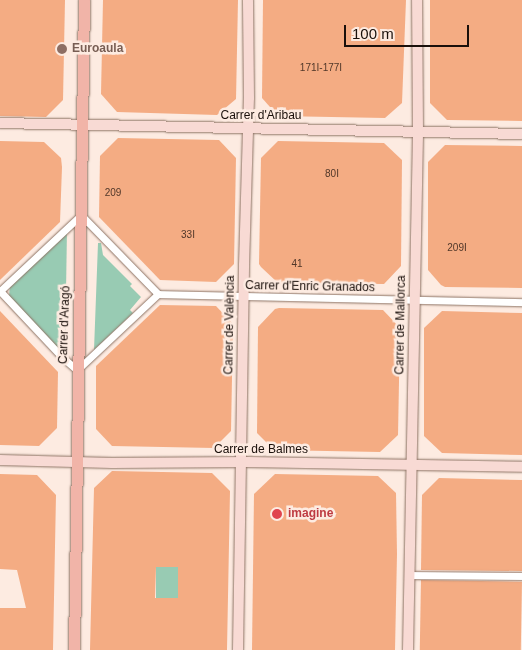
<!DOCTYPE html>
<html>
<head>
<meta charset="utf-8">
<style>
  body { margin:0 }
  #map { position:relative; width:522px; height:650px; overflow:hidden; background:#fdebe1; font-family:Helvetica,sans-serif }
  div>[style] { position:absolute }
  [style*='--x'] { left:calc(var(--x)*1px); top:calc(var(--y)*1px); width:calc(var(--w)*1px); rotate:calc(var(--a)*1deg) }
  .green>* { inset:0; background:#98cbb3; transform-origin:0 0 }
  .building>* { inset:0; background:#f4ac83; transform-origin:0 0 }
  .roads { filter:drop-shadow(0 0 1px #8d7364) drop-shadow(0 0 1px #8d7364) }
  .street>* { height:7px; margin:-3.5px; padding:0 3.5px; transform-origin:3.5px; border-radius:3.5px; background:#fff }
  .secondary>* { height:10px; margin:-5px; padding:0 5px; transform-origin:5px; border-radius:5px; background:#f8dad4 }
  .primary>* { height:11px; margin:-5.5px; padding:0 5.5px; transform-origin:5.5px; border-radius:5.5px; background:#f1b4a8 }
  .dots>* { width:14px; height:14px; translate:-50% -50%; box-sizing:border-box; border:2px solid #fdebe1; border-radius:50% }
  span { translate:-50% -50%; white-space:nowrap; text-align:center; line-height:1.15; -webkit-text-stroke:5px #fdebe1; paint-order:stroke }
  .number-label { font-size:10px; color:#503729 }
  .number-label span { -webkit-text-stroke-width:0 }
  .education-label { font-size:12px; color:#785e54; font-weight:700 }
  .left { translate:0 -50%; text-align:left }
  .street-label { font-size:12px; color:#1a100b }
  .health-label { font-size:12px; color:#be3a42; font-weight:700 }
  .scale { position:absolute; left:344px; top:25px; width:125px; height:22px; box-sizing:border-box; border:2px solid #1a100b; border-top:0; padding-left:6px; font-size:15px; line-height:18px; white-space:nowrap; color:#1a100b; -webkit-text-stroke:4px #fdebe1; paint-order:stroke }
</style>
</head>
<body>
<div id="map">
  <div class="green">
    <div style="clip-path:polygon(67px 229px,65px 355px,9px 297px,10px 284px)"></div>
    <div style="clip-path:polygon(98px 243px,101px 243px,103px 255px,132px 284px,130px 286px,141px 297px,130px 310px,133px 313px,94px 350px)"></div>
    <div style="left:156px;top:567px;width:22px;height:31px"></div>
  </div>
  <div class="building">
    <div style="clip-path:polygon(0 0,65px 0,63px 100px,46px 117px,0 116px)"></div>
    <div style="clip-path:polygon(103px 0,238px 0,236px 99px,217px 115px,117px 112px,101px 94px)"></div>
    <div style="clip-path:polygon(263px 0,406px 0,402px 103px,385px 118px,278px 116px,262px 98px)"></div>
    <div style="clip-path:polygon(430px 0,522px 0,522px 121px,447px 120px,430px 103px)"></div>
    <div style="clip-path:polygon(118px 138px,219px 140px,236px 158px,234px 264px,216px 282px,160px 280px,99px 217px,100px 156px)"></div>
    <div style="clip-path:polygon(0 141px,44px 142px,61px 158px,62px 167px,60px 222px,0 280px)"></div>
    <div style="clip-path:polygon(278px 141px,384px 143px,402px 160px,401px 266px,384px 284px,278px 283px,261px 267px,259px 264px,261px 158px)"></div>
    <div style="clip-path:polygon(445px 145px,522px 146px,522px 288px,445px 287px,441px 285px,428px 270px,428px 162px)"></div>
    <div style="clip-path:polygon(160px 305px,216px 306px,233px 324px,231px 431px,214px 448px,112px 446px,96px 429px,96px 366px)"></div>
    <div style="clip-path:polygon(279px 308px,383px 310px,400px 328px,398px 435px,380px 452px,274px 450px,257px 433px,258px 327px,275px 309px)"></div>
    <div style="clip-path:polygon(0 311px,58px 372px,57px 428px,39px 446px,0 445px)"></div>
    <div style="clip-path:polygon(442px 311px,522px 313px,522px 455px,442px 453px,424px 436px,424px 328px)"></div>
    <div style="clip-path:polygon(evenodd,112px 471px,212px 473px,230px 491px,227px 650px,90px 650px,94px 488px,112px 471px,156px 567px,178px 567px,178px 598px,155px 598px,156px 567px)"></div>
    <div style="clip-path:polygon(0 474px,37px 475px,56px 495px,53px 650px,0 650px,0 608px,26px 608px,17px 570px,0 569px)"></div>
    <div style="clip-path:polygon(275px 474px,378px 476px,396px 493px,397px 554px,395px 650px,252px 650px,254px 494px)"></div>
    <div style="clip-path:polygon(439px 478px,522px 480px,522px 571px,421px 570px,422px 495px)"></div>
    <div style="left:421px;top:580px;width:101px;height:70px;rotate:1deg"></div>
  </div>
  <div class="roads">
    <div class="street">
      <div style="--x:0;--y:291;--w:111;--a:-43.2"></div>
      <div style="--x:81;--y:215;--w:110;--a:45.7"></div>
      <div style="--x:0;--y:291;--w:91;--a:46.8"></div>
      <div style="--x:62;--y:357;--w:20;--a:41"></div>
      <div style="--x:77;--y:370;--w:111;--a:-43.2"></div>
      <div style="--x:158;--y:294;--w:364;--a:1.3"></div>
      <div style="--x:409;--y:575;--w:113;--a:0.5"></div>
    </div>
    <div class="secondary">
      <div style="--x:0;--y:123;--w:522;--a:1.21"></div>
      <div style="--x:0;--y:460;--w:112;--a:1.5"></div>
      <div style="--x:112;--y:463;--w:136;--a:-0.4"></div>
      <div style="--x:248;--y:462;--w:274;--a:1"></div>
      <div style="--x:238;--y:650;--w:385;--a:-89.1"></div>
      <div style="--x:244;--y:265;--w:167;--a:-88.3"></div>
      <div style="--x:249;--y:98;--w:98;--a:-90.6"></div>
      <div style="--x:408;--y:650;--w:517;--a:-88.89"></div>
      <div style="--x:418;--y:133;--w:133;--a:-90.4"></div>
    </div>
    <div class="primary">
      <div style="--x:74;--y:650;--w:650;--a:-89.12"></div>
    </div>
  </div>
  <div class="dots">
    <div style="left:62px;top:49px;background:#8d6e63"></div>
    <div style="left:277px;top:514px;background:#e0444e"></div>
  </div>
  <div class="number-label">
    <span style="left:321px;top:68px">171I-177I</span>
    <span style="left:332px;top:174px">80I</span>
    <span style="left:113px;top:193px">209</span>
    <span style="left:188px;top:235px">33I</span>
    <span style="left:457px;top:248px">209I</span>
    <span style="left:297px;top:264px">41</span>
  </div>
  <div class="education-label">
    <span class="left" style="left:72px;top:49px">Euroaula</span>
  </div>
  <div class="street-label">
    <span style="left:261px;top:116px">Carrer d'Aribau</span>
    <span style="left:310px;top:287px;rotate:1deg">Carrer d'Enric Granados</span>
    <span style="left:65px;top:325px;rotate:-88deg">Carrer d'Aragó</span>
    <span style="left:230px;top:325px;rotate:-89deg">Carrer de València</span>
    <span style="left:401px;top:325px;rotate:-89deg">Carrer de Mallorca</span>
    <span style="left:261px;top:450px">Carrer de Balmes</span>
  </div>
  <div class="health-label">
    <span class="left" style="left:288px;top:514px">imagine</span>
  </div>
  <div class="scale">100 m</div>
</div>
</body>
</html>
